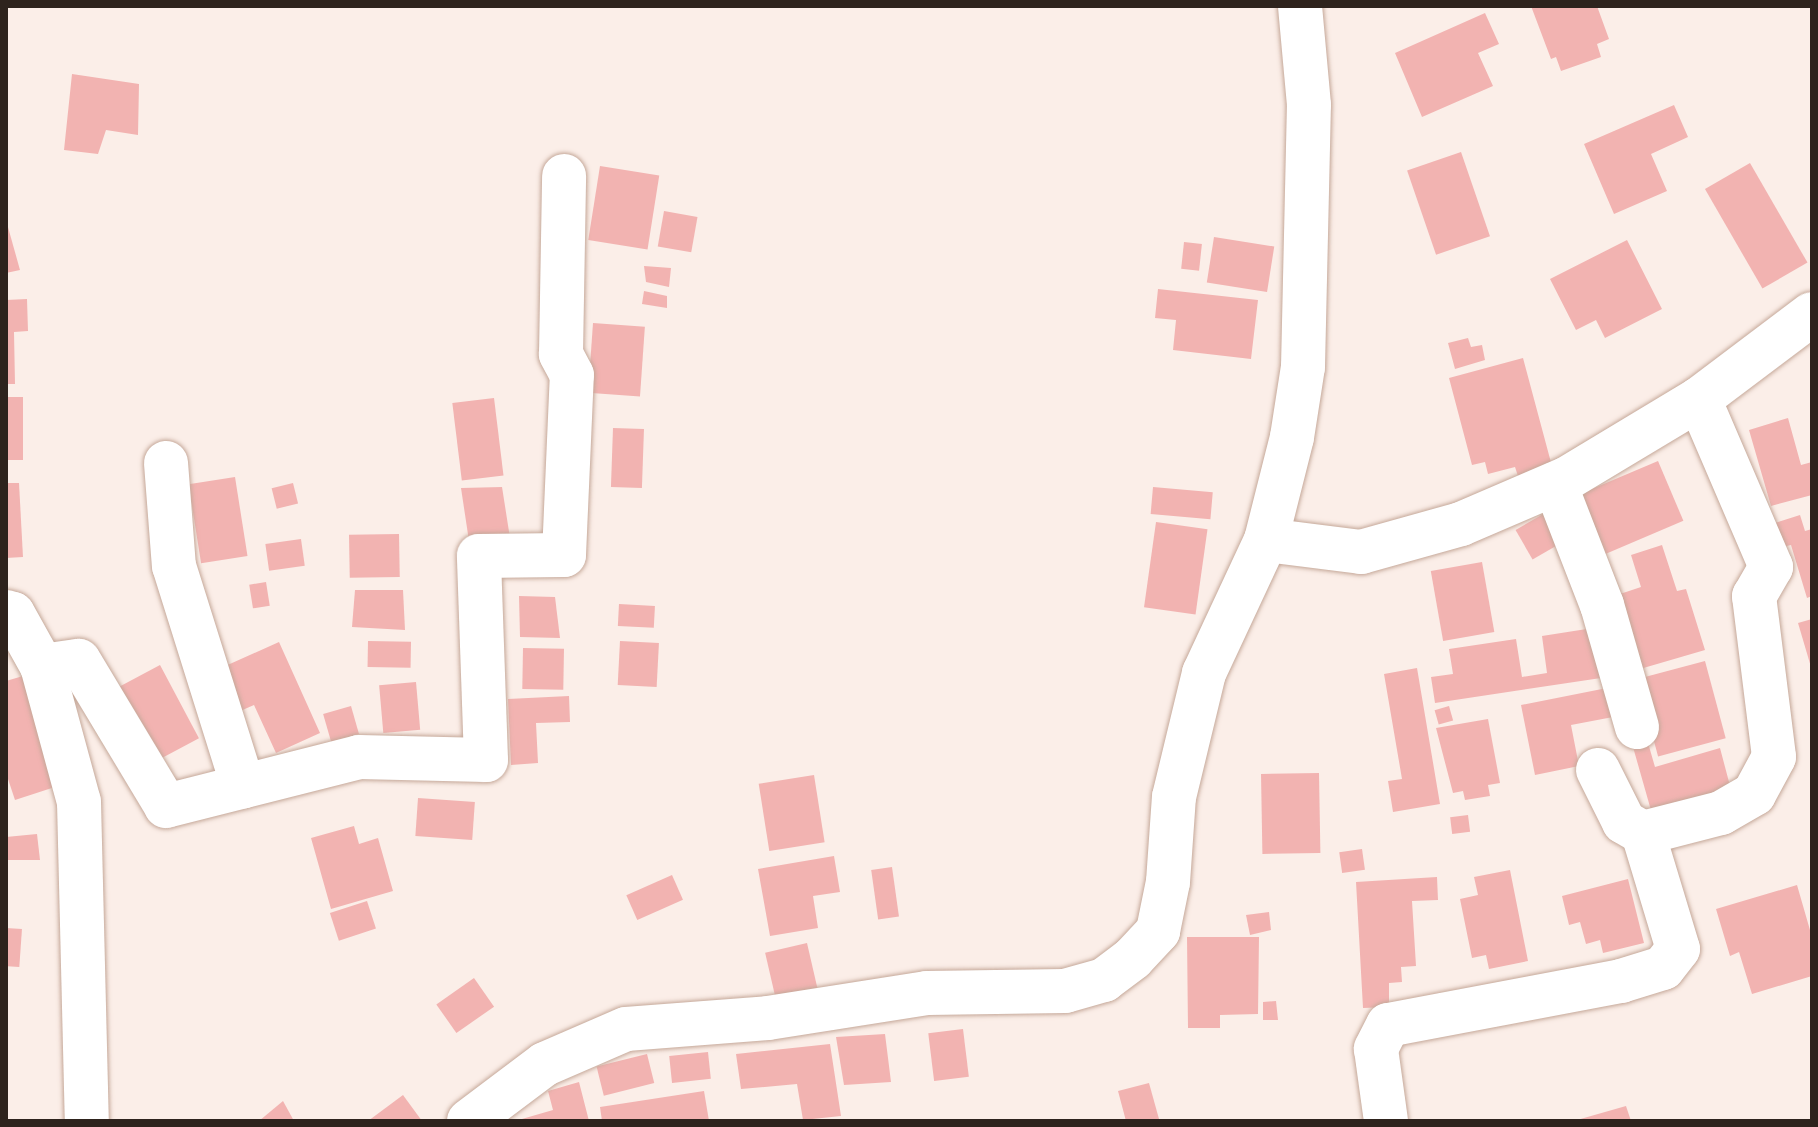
<!DOCTYPE html>
<html>
<head>
<meta charset="utf-8">
<style>
  body { margin:0 }
  #map { position:relative; width:1818px; height:1127px; overflow:hidden; background:#fbeee8; font-family:Lora,serif }
  div>[style] { position:absolute }
  [style*='--x'] { left:calc(var(--x)*1px); top:calc(var(--y)*1px); width:calc(var(--w)*1px); rotate:calc(var(--a)*1deg) }
  .building>* { inset:0; background:#f2b3b1; transform-origin:0 0 }
  .roads { filter:drop-shadow(0 0 2px #c5a899) drop-shadow(0 0 2px #c5a899) }
  .minor>* { height:44px; margin:-22px; padding:0 22px; transform-origin:22px; border-radius:22px; background:#fff }
  span { translate:-50% -50%; white-space:nowrap; text-align:center; line-height:1.15; -webkit-text-stroke:6px #fbeee8; paint-order:stroke }
  .frame { position:absolute; inset:0; border:8px solid #2e231d; pointer-events:none }
</style>
</head>
<body>
<div id="map">
  <div class="building">
    <div style="clip-path:polygon(1531px 6px,1597px 6px,1609px 39px,1597px 44px,1601px 57px,1561px 71px,1556px 57px,1551px 59px)"></div>
    <div style="clip-path:polygon(1485px 13px,1499px 44px,1478px 53px,1493px 86px,1422px 117px,1395px 53px)"></div>
    <div style="clip-path:polygon(72px 74px,139px 84px,138px 135px,106px 130px,98px 154px,64px 150px)"></div>
    <div style="clip-path:polygon(1674px 105px,1688px 137px,1651px 154px,1667px 191px,1614px 214px,1584px 144px)"></div>
    <div style="left:1461px;top:152px;width:89px;height:57px;rotate:71deg"></div>
    <div style="left:1750px;top:163px;width:115px;height:52px;rotate:60deg"></div>
    <div style="left:600px;top:166px;width:60px;height:75px;rotate:9deg"></div>
    <div style="left:664px;top:211px;width:34px;height:36px;rotate:10deg"></div>
    <div style="clip-path:polygon(6px 220px,20px 270px,6px 273px)"></div>
    <div style="left:1214px;top:237px;width:61px;height:46px;rotate:9deg"></div>
    <div style="clip-path:polygon(1627px 240px,1662px 309px,1605px 338px,1596px 320px,1576px 330px,1550px 279px)"></div>
    <div style="left:1184px;top:242px;width:18px;height:27px;rotate:6deg"></div>
    <div style="clip-path:polygon(644px 266px,671px 268px,669px 287px,646px 282px)"></div>
    <div style="clip-path:polygon(1158px 289px,1258px 300px,1251px 359px,1173px 350px,1176px 320px,1155px 318px)"></div>
    <div style="clip-path:polygon(644px 291px,667px 296px,667px 308px,642px 304px)"></div>
    <div style="clip-path:polygon(27px 299px,28px 331px,14px 332px,15px 384px,6px 384px,6px 300px)"></div>
    <div style="left:593px;top:323px;width:52px;height:70px;rotate:4deg"></div>
    <div style="clip-path:polygon(1468px 338px,1471px 347px,1482px 345px,1485px 360px,1455px 369px,1448px 343px)"></div>
    <div style="clip-path:polygon(1523px 358px,1553px 470px,1519px 479px,1515px 467px,1488px 474px,1485px 462px,1472px 465px,1449px 378px)"></div>
    <div style="left:6px;top:397px;width:17px;height:63px"></div>
    <div style="left:494px;top:398px;width:78px;height:42px;rotate:83deg"></div>
    <div style="clip-path:polygon(1788px 418px,1801px 465px,1812px 462px,1812px 495px,1771px 506px,1749px 430px)"></div>
    <div style="left:613px;top:428px;width:31px;height:59px;rotate:2deg"></div>
    <div style="left:1658px;top:461px;width:65px;height:93px;rotate:67deg"></div>
    <div style="left:235px;top:477px;width:80px;height:47px;rotate:81deg"></div>
    <div style="clip-path:polygon(6px 483px,19px 483px,23px 557px,6px 558px)"></div>
    <div style="left:293px;top:483px;width:21px;height:22px;rotate:76deg"></div>
    <div style="clip-path:polygon(502px 487px,510px 538px,469px 541px,461px 488px)"></div>
    <div style="left:1153px;top:487px;width:60px;height:27px;rotate:5deg"></div>
    <div style="left:1545px;top:513px;width:34px;height:34px;rotate:60deg"></div>
    <div style="clip-path:polygon(1800px 515px,1805px 531px,1812px 529px,1812px 596px,1807px 598px,1791px 545px,1782px 547px,1775px 523px)"></div>
    <div style="left:1156px;top:522px;width:52px;height:86px;rotate:8deg"></div>
    <div style="left:399px;top:534px;width:43px;height:50px;rotate:89deg"></div>
    <div style="left:301px;top:539px;width:27px;height:36px;rotate:82deg"></div>
    <div style="clip-path:polygon(1662px 545px,1677px 591px,1686px 589px,1705px 650px,1640px 669px,1617px 595px,1641px 587px,1631px 555px)"></div>
    <div style="left:1482px;top:562px;width:71px;height:52px;rotate:80deg"></div>
    <div style="left:266px;top:582px;width:24px;height:17px;rotate:81deg"></div>
    <div style="clip-path:polygon(355px 590px,403px 590px,405px 630px,352px 627px)"></div>
    <div style="clip-path:polygon(519px 596px,555px 597px,560px 638px,520px 637px)"></div>
    <div style="left:619px;top:604px;width:36px;height:22px;rotate:3deg"></div>
    <div style="clip-path:polygon(1812px 619px,1812px 667px,1811px 667px,1798px 623px)"></div>
    <div style="clip-path:polygon(1593px 628px,1601px 678px,1435px 703px,1431px 677px,1453px 674px,1449px 649px,1516px 639px,1522px 677px,1547px 673px,1542px 636px)"></div>
    <div style="left:368px;top:641px;width:43px;height:26px;rotate:1deg"></div>
    <div style="left:620px;top:641px;width:39px;height:44px;rotate:3deg"></div>
    <div style="clip-path:polygon(279px 642px,320px 733px,276px 753px,254px 705px,231px 715px,212px 672px)"></div>
    <div style="left:523px;top:648px;width:41px;height:41px;rotate:1deg"></div>
    <div style="left:1705px;top:661px;width:80px;height:70px;rotate:75deg"></div>
    <div style="left:160px;top:665px;width:83px;height:51px;rotate:62deg"></div>
    <div style="clip-path:polygon(1417px 668px,1440px 804px,1393px 812px,1388px 781px,1402px 779px,1384px 674px)"></div>
    <div style="clip-path:polygon(23px 676px,58px 786px,15px 800px,6px 773px,6px 681px)"></div>
    <div style="left:416px;top:682px;width:48px;height:37px;rotate:85deg"></div>
    <div style="clip-path:polygon(1607px 688px,1613px 717px,1571px 725px,1579px 766px,1535px 775px,1521px 705px)"></div>
    <div style="clip-path:polygon(569px 696px,570px 722px,536px 723px,538px 763px,511px 765px,508px 699px)"></div>
    <div style="left:351px;top:706px;width:29px;height:29px;rotate:74deg"></div>
    <div style="left:1449px;top:706px;width:15px;height:15px;rotate:74deg"></div>
    <div style="clip-path:polygon(1488px 719px,1500px 783px,1488px 785px,1490px 796px,1465px 800px,1463px 791px,1453px 793px,1436px 728px)"></div>
    <div style="clip-path:polygon(1646px 736px,1655px 767px,1720px 748px,1738px 816px,1662px 849px,1631px 740px)"></div>
    <div style="left:1319px;top:773px;width:80px;height:58px;rotate:89deg"></div>
    <div style="left:814px;top:775px;width:68px;height:56px;rotate:81deg"></div>
    <div style="left:418px;top:798px;width:57px;height:38px;rotate:4deg"></div>
    <div style="left:1468px;top:815px;width:17px;height:18px;rotate:83deg"></div>
    <div style="clip-path:polygon(354px 826px,359px 844px,378px 838px,393px 891px,331px 909px,311px 838px)"></div>
    <div style="clip-path:polygon(37px 834px,40px 860px,6px 860px,6px 837px)"></div>
    <div style="left:1362px;top:849px;width:21px;height:23px;rotate:82deg"></div>
    <div style="clip-path:polygon(834px 856px,840px 892px,813px 896px,818px 928px,770px 936px,758px 869px)"></div>
    <div style="left:892px;top:867px;width:50px;height:21px;rotate:82deg"></div>
    <div style="clip-path:polygon(1510px 870px,1528px 961px,1489px 969px,1486px 955px,1472px 958px,1460px 899px,1478px 895px,1474px 877px)"></div>
    <div style="left:672px;top:875px;width:27px;height:50px;rotate:66deg"></div>
    <div style="clip-path:polygon(1437px 877px,1438px 900px,1412px 901px,1416px 966px,1401px 967px,1402px 982px,1389px 983px,1389px 1007px,1363px 1008px,1356px 882px)"></div>
    <div style="clip-path:polygon(1628px 879px,1644px 943px,1603px 953px,1600px 940px,1586px 944px,1580px 922px,1569px 925px,1562px 896px)"></div>
    <div style="clip-path:polygon(1797px 885px,1812px 937px,1812px 976px,1752px 994px,1739px 952px,1730px 956px,1716px 909px)"></div>
    <div style="left:367px;top:901px;width:29px;height:39px;rotate:72deg"></div>
    <div style="clip-path:polygon(1269px 912px,1271px 930px,1250px 935px,1246px 915px)"></div>
    <div style="left:6px;top:928px;width:16px;height:38px;rotate:4deg"></div>
    <div style="clip-path:polygon(1187px 937px,1259px 937px,1258px 1014px,1220px 1015px,1220px 1028px,1188px 1028px)"></div>
    <div style="left:807px;top:943px;width:73px;height:43px;rotate:77deg"></div>
    <div style="left:474px;top:978px;width:35px;height:46px;rotate:55deg"></div>
    <div style="clip-path:polygon(1276px 1001px,1278px 1020px,1263px 1020px,1263px 1002px)"></div>
    <div style="left:963px;top:1029px;width:48px;height:35px;rotate:83deg"></div>
    <div style="clip-path:polygon(885px 1034px,891px 1082px,844px 1085px,836px 1037px)"></div>
    <div style="clip-path:polygon(830px 1044px,841px 1116px,803px 1120px,797px 1084px,741px 1089px,736px 1054px)"></div>
    <div style="left:708px;top:1052px;width:27px;height:39px;rotate:84deg"></div>
    <div style="left:647px;top:1054px;width:30px;height:52px;rotate:76deg"></div>
    <div style="clip-path:polygon(579px 1082px,589px 1121px,515px 1121px,553px 1110px,548px 1091px)"></div>
    <div style="clip-path:polygon(1149px 1083px,1159px 1119px,1126px 1121px,1118px 1091px)"></div>
    <div style="clip-path:polygon(704px 1091px,709px 1121px,602px 1121px,600px 1107px)"></div>
    <div style="clip-path:polygon(403px 1095px,422px 1121px,368px 1121px)"></div>
    <div style="clip-path:polygon(283px 1101px,294px 1121px,259px 1121px)"></div>
    <div style="clip-path:polygon(1626px 1106px,1631px 1121px,1578px 1121px,1577px 1120px)"></div>
  </div>
  <div class="roads">
    <div class="minor">
      <div style="--x:1699;--y:399;--w:141;--a:-37"></div>
      <div style="--x:166;--y:463;--w:103;--a:85.6"></div>
      <div style="--x:174;--y:566;--w:231;--a:72.6"></div>
      <div style="--x:1555;--y:484;--w:130;--a:68.8"></div>
      <div style="--x:1602;--y:605;--w:127;--a:74"></div>
      <div style="--x:1266;--y:540;--w:96;--a:7.2"></div>
      <div style="--x:1361;--y:552;--w:104;--a:-15.6"></div>
      <div style="--x:1461;--y:524;--w:114;--a:-23.2"></div>
      <div style="--x:1566;--y:479;--w:155;--a:-31"></div>
      <div style="--x:1699;--y:399;--w:183;--a:66.8"></div>
      <div style="--x:1771;--y:567;--w:34;--a:120"></div>
      <div style="--x:1754;--y:596;--w:162;--a:82.9"></div>
      <div style="--x:1774;--y:757;--w:42;--a:118.4"></div>
      <div style="--x:1754;--y:794;--w:38;--a:150"></div>
      <div style="--x:1721;--y:813;--w:81;--a:165.6"></div>
      <div style="--x:1643;--y:833;--w:121;--a:73.2"></div>
      <div style="--x:1678;--y:949;--w:24;--a:128"></div>
      <div style="--x:1663;--y:968;--w:44;--a:162.8"></div>
      <div style="--x:1621;--y:981;--w:237;--a:169.3"></div>
      <div style="--x:1388;--y:1025;--w:27;--a:117"></div>
      <div style="--x:1376;--y:1049;--w:73;--a:82.1"></div>
      <div style="--x:6;--y:612;--w:7;--a:16"></div>
      <div style="--x:13;--y:614;--w:60;--a:60.9"></div>
      <div style="--x:42;--y:666;--w:141;--a:74.8"></div>
      <div style="--x:79;--y:802;--w:319;--a:88.6"></div>
      <div style="--x:42;--y:666;--w:37;--a:-8"></div>
      <div style="--x:79;--y:661;--w:169;--a:59"></div>
      <div style="--x:166;--y:806;--w:199;--a:-14.2"></div>
      <div style="--x:359;--y:757;--w:127;--a:1.4"></div>
      <div style="--x:486;--y:760;--w:204;--a:-92"></div>
      <div style="--x:479;--y:556;--w:85;--a:-0.7"></div>
      <div style="--x:564;--y:555;--w:180;--a:-87.5"></div>
      <div style="--x:572;--y:375;--w:24;--a:-118"></div>
      <div style="--x:561;--y:354;--w:178;--a:-89"></div>
      <div style="--x:1598;--y:770;--w:58;--a:63.4"></div>
      <div style="--x:1624;--y:822;--w:22;--a:30"></div>
      <div style="--x:469;--y:1121;--w:95;--a:-36.9"></div>
      <div style="--x:545;--y:1064;--w:88;--a:-23.4"></div>
      <div style="--x:626;--y:1029;--w:142;--a:-4.4"></div>
      <div style="--x:768;--y:1018;--w:161;--a:-8.9"></div>
      <div style="--x:927;--y:993;--w:138;--a:-0.8"></div>
      <div style="--x:1065;--y:991;--w:41;--a:-15.8"></div>
      <div style="--x:1104;--y:980;--w:36;--a:-37"></div>
      <div style="--x:1133;--y:958;--w:37;--a:-47"></div>
      <div style="--x:1158;--y:931;--w:50;--a:-78.5"></div>
      <div style="--x:1168;--y:882;--w:85;--a:-86"></div>
      <div style="--x:1174;--y:797;--w:128;--a:-76.4"></div>
      <div style="--x:1204;--y:673;--w:147;--a:-65"></div>
      <div style="--x:1266;--y:540;--w:106;--a:-75.8"></div>
      <div style="--x:1292;--y:437;--w:71;--a:-81.1"></div>
      <div style="--x:1303;--y:367;--w:262;--a:-88.7"></div>
      <div style="--x:1309;--y:105;--w:99;--a:-95.2"></div>
    </div>
  </div>
  <div class="frame"></div>
</div>
</body>
</html>
